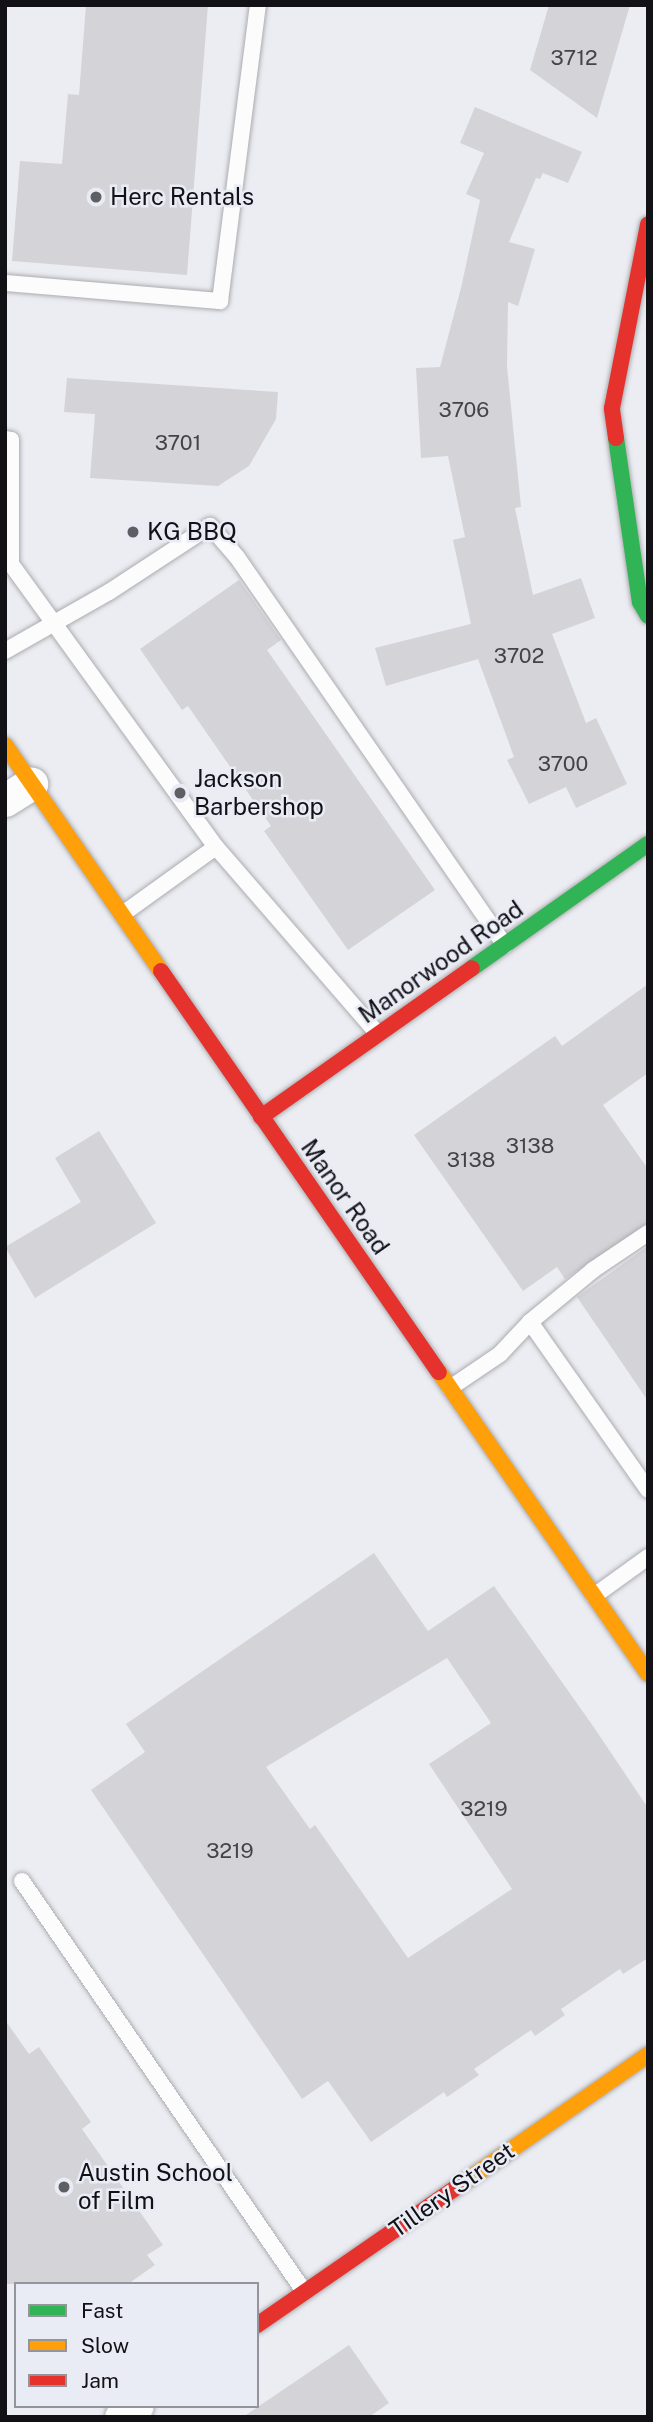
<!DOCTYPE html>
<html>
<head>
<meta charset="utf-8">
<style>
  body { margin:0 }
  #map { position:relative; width:653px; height:2422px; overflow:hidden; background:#ecedf2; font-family:"Public Sans",sans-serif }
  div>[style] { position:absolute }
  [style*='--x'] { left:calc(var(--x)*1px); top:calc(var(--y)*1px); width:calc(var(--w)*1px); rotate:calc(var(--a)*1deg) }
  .building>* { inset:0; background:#d4d3d8 }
  .roads { filter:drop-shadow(0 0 2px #abacb0) drop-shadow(0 0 2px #abacb0) }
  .lane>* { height:16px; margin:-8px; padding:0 8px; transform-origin:8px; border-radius:8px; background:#fcfcfd }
  .street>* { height:33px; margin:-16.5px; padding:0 16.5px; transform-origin:16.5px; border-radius:16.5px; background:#fcfcfd }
  .fast>* { height:16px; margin:-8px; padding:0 8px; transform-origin:8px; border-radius:8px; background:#30b455 }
  .slow>* { height:16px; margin:-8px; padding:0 8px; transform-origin:8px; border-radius:8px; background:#ff9f0a }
  .jam>* { height:16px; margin:-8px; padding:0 8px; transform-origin:8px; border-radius:8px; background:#e5322d }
  .dots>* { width:19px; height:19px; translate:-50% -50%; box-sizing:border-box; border:4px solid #e9ebf5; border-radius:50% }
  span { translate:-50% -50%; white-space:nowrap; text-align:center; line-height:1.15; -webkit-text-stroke:5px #e9ebf5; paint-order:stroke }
  .number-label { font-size:21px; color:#444448 }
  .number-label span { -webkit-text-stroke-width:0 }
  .poi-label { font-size:24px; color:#121216 }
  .left { translate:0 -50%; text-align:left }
  .street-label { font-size:24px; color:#121216 }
  .frame { position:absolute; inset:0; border:7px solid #121216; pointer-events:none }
  .legend { position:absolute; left:14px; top:2282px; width:245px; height:126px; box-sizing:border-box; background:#e9ebf5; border:2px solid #93949c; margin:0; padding:9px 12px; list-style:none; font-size:21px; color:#121216 }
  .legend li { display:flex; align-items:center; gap:14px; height:35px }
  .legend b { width:35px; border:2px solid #93949c }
</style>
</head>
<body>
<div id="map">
  <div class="building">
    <div style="clip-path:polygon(86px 5px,208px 5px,187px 275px,12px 261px,20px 161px,62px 164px,68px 94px,79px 95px)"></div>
    <div style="clip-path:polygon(549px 5px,630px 5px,597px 118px,530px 70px)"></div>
    <div style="clip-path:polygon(475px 107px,582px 152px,568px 183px,543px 173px,540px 179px,536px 178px,509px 242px,535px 249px,518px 306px,508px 302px,507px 367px,521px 507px,515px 508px,533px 595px,581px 578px,595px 618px,552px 634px,586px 723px,596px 718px,627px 784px,576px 808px,566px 787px,529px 804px,507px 760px,514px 757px,478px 659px,386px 686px,375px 648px,471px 624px,453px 540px,465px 537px,448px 456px,421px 458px,416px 368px,440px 367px,461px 288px,480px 200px,466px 194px,484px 153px,460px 143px)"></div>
    <div style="clip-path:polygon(67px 378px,278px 392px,276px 419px,249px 466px,218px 486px,90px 478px,95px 414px,64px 412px)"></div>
    <div style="clip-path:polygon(239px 580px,281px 640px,267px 650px,435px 890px,348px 950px,264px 831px,271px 826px,188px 706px,182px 710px,140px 649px)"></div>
    <div style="clip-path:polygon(648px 984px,648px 1073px,603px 1105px,648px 1169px,648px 1223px,565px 1279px,557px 1267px,523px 1291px,414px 1135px,555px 1036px,562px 1046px)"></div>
    <div style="clip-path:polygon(99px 1131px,156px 1223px,35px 1298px,5px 1247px,81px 1202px,55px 1158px)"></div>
    <div style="clip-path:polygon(648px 1246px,648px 1401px,577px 1297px)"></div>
    <div style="clip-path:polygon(evenodd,374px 1553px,428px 1631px,494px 1586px,593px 1726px,648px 1808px,648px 1958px,623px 1974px,620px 1969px,561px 2009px,565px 2015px,535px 2036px,531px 2030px,474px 2069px,479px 2075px,447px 2097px,444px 2092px,371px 2142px,328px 2081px,302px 2099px,91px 1790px,145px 1752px,126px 1724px,374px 1553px,447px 1658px,491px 1723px,429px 1764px,512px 1889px,408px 1958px,315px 1825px,310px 1829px,266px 1767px,447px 1658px)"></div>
    <div style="clip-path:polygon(5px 2020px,29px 2054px,39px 2047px,91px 2122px,82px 2129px,163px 2245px,147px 2255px,155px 2265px,128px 2284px,5px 2284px)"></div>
    <div style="clip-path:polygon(349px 2345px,389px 2403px,369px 2417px,243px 2417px)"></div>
  </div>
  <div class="roads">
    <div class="lane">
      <div style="--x:5;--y:283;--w:216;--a:4.8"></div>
      <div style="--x:220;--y:301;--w:298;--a:-82.7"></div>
      <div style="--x:5;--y:439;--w:6;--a:9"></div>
      <div style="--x:11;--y:440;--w:124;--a:90"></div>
      <div style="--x:11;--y:564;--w:349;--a:54.1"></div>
      <div style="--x:216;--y:847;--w:247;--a:49.1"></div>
      <div style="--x:5;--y:651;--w:120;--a:-29.6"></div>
      <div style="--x:109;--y:592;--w:121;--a:-33.2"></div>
      <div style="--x:210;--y:526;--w:41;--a:48.9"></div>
      <div style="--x:237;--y:557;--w:472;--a:55.4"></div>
      <div style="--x:124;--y:913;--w:113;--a:-35.7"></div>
      <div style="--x:530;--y:1322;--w:205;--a:54.9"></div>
      <div style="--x:450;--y:1388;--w:60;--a:-34.2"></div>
      <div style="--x:500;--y:1354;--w:44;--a:-46.8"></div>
      <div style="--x:530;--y:1322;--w:82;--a:-39.5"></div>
      <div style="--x:593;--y:1270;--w:66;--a:-33.9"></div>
      <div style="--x:594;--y:1596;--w:67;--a:-35.8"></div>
      <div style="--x:22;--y:1881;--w:498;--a:55.5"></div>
    </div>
    <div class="street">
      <div style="--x:5;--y:800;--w:31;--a:-32"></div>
      <div style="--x:121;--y:2417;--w:19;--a:-35"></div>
    </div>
    <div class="fast">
      <div style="--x:616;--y:438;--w:166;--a:81.7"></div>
      <div style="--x:640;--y:602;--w:16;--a:60"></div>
      <div style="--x:472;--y:968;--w:215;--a:-35.2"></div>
    </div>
    <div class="slow">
      <div style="--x:5;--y:745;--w:275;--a:55.4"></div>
      <div style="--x:439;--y:1372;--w:367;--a:55.3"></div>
      <div style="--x:460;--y:2185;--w:229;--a:-34.7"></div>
    </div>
    <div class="jam">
      <div style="--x:616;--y:438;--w:30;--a:-98"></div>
      <div style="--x:612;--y:408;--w:187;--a:-78.9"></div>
      <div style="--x:161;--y:971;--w:488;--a:55.3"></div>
      <div style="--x:261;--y:1117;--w:258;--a:-35.2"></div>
      <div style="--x:257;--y:2325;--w:247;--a:-34.6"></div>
    </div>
  </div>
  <div class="dots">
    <div style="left:96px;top:197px;background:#5e5f63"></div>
    <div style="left:133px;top:532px;background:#5e5f63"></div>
    <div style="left:180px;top:793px;background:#5e5f63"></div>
    <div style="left:64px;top:2187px;background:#5e5f63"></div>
  </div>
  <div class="number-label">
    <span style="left:574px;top:58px">3712</span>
    <span style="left:464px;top:410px">3706</span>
    <span style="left:178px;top:443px">3701</span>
    <span style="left:519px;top:656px">3702</span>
    <span style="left:563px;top:764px">3700</span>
    <span style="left:530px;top:1146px">3138</span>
    <span style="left:471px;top:1160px">3138</span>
    <span style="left:484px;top:1809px">3219</span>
    <span style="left:230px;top:1851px">3219</span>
  </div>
  <div class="poi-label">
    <span class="left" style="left:110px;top:197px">Herc Rentals</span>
    <span class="left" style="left:147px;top:532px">KG BBQ</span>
    <span class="left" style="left:194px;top:793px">Jackson<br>Barbershop</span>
    <span class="left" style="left:78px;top:2187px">Austin School<br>of Film</span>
  </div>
  <div class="street-label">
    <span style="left:441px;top:962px;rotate:-35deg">Manorwood Road</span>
    <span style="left:345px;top:1197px;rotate:55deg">Manor Road</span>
    <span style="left:452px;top:2190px;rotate:-35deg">Tillery Street</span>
  </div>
  <div class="frame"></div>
  <ul class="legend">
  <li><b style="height:9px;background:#30b455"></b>Fast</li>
  <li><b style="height:9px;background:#ff9f0a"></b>Slow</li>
  <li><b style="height:9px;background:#e5322d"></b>Jam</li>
  </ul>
</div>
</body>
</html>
